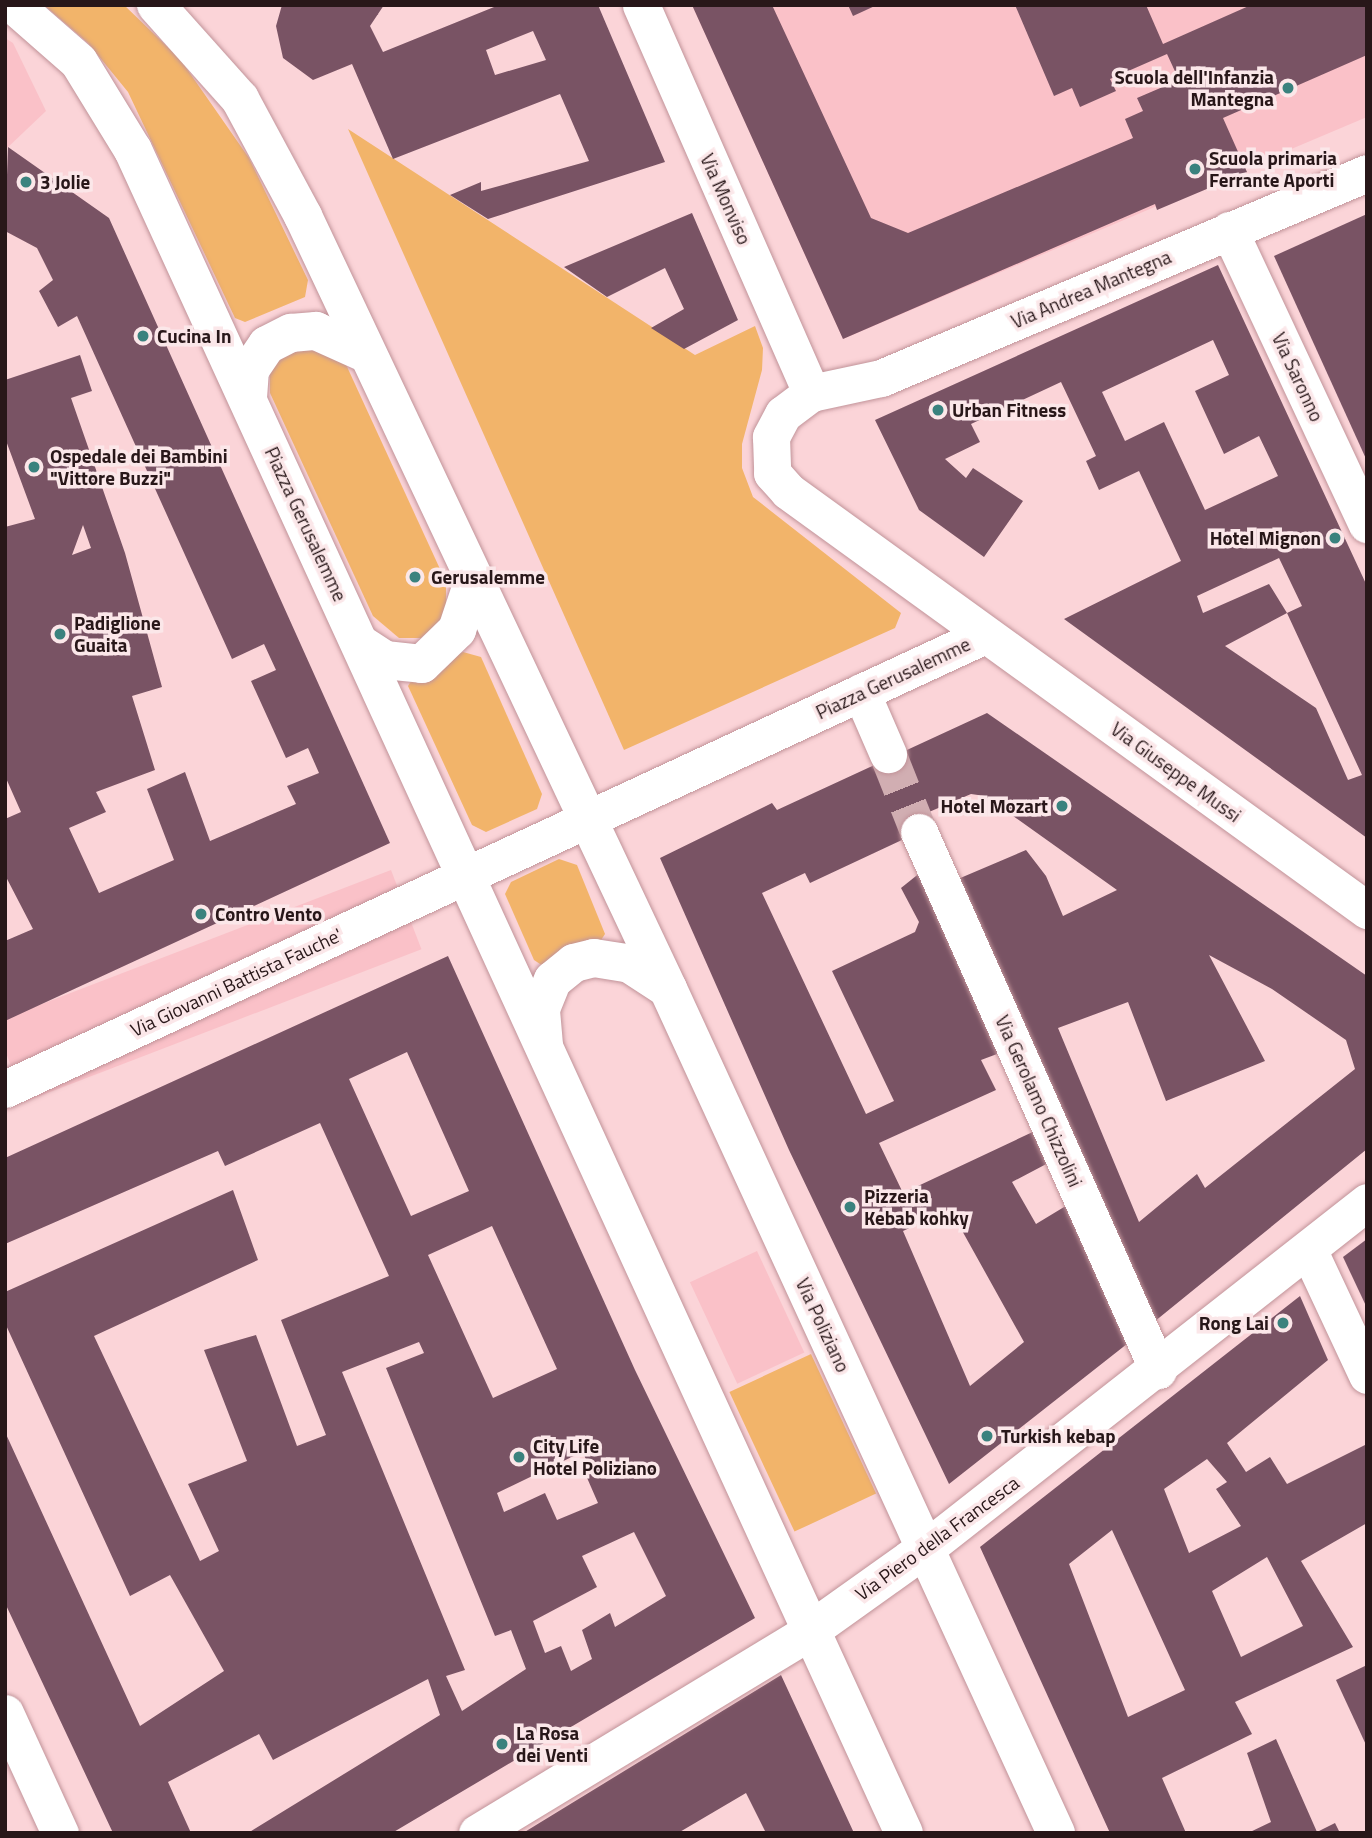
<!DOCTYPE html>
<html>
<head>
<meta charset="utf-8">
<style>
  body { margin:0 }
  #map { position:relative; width:1372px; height:1838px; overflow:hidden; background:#fbd4d8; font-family:"Titillium Web",sans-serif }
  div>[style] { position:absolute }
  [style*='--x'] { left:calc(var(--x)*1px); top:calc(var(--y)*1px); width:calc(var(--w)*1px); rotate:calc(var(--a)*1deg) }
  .built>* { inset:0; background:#fac1c8; transform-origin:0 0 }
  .green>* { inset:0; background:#f2b46a; transform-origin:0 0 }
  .building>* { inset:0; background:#795364 }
  .street-tunnel>* { height:37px; margin-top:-18.5px; transform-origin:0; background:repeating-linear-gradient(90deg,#d1aeb2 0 37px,transparent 0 55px) }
  .roads { filter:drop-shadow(0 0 2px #c19399) drop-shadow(0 0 2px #c19399) }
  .street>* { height:37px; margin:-18.5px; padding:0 18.5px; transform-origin:18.5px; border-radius:18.5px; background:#fff }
  .secondary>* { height:38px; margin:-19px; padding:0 19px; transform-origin:19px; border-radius:19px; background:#fff }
  .dots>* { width:19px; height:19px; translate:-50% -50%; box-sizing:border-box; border:4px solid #fbe7e9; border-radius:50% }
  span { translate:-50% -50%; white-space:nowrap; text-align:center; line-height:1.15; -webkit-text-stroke:7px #fbe7e9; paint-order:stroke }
  .poi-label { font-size:19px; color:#281719; font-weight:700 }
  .right { translate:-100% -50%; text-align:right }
  .left { translate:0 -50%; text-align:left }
  .street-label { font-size:19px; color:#281719 }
  .frame { position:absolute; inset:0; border:7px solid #281719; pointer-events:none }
</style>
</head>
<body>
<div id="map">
  <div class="built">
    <div style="clip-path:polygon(692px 5px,1367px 5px,1367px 117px,843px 339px)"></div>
    <div style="clip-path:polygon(5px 38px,13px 43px,46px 111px,5px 150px)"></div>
    <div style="left:391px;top:870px;width:85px;height:425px;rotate:69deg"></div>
    <div style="left:757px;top:1251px;width:112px;height:74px;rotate:65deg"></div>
  </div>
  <div class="green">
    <div style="clip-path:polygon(44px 5px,124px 5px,180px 59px,249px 158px,308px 280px,305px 297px,245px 322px,235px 318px,128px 92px,88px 43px)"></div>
    <div style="clip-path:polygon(348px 129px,695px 355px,755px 326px,763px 348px,762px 370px,742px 444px,742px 468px,753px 497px,901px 613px,895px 628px,624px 750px)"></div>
    <div style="clip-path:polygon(285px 342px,343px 358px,446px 582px,446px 616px,421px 638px,399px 638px,373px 616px,270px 393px,270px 359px)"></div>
    <div style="clip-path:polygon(463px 652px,481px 657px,542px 794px,537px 809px,486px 832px,472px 825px,408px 686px,415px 675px)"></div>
    <div style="clip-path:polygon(559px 859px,577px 865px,605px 934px,599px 943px,543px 966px,534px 960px,505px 894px,511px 882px)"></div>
    <div style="left:811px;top:1354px;width:154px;height:90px;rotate:65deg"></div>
  </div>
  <div class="building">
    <div style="clip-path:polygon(evenodd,282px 5px,384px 5px,370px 26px,383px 52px,499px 5px,598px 5px,665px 162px,488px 219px,450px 195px,481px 182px,481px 191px,589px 161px,560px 94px,393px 159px,352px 64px,313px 80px,283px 58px,276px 26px,282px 5px,533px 31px,546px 60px,495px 75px,486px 50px,533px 31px)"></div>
    <div style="clip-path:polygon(692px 5px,772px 5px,871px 218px,908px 233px,1133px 138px,1125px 119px,1143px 111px,1137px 98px,1179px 80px,1167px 54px,1110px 79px,1116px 91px,1080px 107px,1072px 88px,1054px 96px,1015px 5px,1146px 5px,1163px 44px,1251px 5px,1367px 5px,1367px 55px,1223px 118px,1247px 172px,1157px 210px,1155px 204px,843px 339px)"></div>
    <div style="clip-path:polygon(848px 5px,877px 5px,853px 16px)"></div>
    <div style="clip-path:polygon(evenodd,8px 147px,109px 218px,390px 843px,5px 1021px,5px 941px,33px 929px,5px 875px,5px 819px,21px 812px,5px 776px,5px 527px,35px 519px,5px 438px,5px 380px,80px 355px,92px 391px,71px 398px,125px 553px,162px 687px,132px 696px,155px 770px,96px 792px,106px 812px,69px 828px,99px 893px,174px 860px,147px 789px,185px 772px,210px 841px,296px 804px,287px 786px,319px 773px,308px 748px,286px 758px,251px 681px,276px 670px,264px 644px,232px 659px,77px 316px,58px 327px,39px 291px,53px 280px,37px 248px,5px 231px,8px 147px,83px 525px,91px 548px,72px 555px,83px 525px)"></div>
    <div style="clip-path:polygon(692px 213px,738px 320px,684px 349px,651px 328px,684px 309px,665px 268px,607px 297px,564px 267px)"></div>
    <div style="clip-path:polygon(1367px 214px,1367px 461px,1274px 256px)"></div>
    <div style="clip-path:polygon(evenodd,1218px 265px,1367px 586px,1367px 838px,1064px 619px,1181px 561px,1139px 471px,1099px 490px,1086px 461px,1096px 456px,1061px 382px,971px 424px,980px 442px,945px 459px,966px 478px,973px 468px,1023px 501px,984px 557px,919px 510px,875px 420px,1218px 265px,1213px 340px,1229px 375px,1195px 391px,1224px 454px,1259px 436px,1278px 476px,1205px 510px,1164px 422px,1125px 441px,1102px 392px,1213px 340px,1218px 265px,1279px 558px,1302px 606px,1287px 613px,1362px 775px,1348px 780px,1316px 708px,1225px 646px,1287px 613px,1269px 584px,1203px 613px,1197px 596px,1279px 558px)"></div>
    <div style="clip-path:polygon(evenodd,987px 713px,1367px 976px,1367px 1149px,1149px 1326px,958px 879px,1026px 850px,1046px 876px,1063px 916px,1117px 890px,985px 796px,971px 794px,922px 815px,919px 832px,810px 883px,805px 873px,762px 893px,866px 1114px,894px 1101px,832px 971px,915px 932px,919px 922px,901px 888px,926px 868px,1005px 1051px,981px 1060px,996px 1090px,879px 1143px,903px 1193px,1037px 1130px,1052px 1161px,1012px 1182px,1036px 1224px,1069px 1204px,1132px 1340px,949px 1484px,789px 1150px,660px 858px,772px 803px,777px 810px,987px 713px,1209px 955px,1272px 989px,1346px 1040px,1355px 1069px,1205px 1188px,1197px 1174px,1139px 1222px,1058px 1028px,1128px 1002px,1166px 1101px,1265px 1061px,1209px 955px,987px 713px,950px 1209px,1024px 1342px,970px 1386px,903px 1231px,950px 1209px)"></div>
    <div style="clip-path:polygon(evenodd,448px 956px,635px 1370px,755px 1618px,392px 1833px,248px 1833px,440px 1715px,428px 1679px,273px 1760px,259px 1734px,168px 1782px,191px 1833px,113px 1833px,5px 1603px,5px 1432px,140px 1726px,224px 1671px,170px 1575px,130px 1596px,5px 1323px,5px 1292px,233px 1190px,258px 1260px,94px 1336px,200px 1561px,219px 1551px,188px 1484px,247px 1461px,204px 1350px,256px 1335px,297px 1446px,326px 1435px,281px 1320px,389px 1276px,320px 1123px,225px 1166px,218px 1151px,5px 1244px,5px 1158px,448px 956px,407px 1052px,469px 1191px,411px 1216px,349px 1079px,407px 1052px,448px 956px,492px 1226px,557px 1369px,493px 1398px,428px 1255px,492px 1226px,448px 956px,419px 1342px,424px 1353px,386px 1368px,495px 1636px,511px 1630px,526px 1669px,462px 1711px,446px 1676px,465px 1670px,342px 1372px,419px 1342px,448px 956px,582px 1452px,587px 1461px,581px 1464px,598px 1503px,557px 1520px,545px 1493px,504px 1512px,497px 1493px,582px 1452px,448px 956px,634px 1532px,666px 1596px,615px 1627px,610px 1613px,582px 1630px,592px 1659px,571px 1671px,561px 1646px,545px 1653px,533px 1621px,597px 1587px,582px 1556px,634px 1532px)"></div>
    <div style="clip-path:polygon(1367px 1239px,1367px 1308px,1343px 1257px)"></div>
    <div style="clip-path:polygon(evenodd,1300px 1296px,1328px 1360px,1227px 1443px,1246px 1472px,1270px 1457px,1287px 1484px,1367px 1444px,1367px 1523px,1301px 1561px,1353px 1647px,1235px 1702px,1252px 1734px,1162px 1778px,1186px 1833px,1110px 1833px,980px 1547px,1300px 1296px,1207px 1459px,1227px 1482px,1216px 1489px,1241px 1526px,1189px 1553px,1164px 1489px,1207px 1459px,1300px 1296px,1112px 1530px,1185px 1690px,1128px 1717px,1069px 1564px,1112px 1530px,1300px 1296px,1267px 1557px,1303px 1626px,1241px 1657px,1212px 1591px,1267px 1557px)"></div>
    <div style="clip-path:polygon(1367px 1665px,1367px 1747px,1336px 1680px)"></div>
    <div style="clip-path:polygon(781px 1675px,854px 1833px,766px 1833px,746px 1793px,678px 1833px,523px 1833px)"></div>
    <div style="clip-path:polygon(1276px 1739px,1317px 1832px,1335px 1823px,1340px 1833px,1248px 1833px,1271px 1822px,1247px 1753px)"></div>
  </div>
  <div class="street-tunnel">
    <div style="--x:888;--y:754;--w:84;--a:68.3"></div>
  </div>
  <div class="roads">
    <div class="street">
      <div style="--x:641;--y:5;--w:424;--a:66.3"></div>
      <div style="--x:1229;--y:230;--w:325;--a:64.9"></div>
      <div style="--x:811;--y:393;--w:35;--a:143"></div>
      <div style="--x:783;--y:414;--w:26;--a:118"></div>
      <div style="--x:771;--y:437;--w:36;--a:88"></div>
      <div style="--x:772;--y:473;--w:24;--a:48"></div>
      <div style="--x:788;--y:491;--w:715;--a:35.89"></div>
      <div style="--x:811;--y:393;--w:72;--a:-12.1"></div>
      <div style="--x:881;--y:378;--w:527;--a:-22.87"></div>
      <div style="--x:861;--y:692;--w:68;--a:66.5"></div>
      <div style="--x:919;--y:832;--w:589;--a:66.05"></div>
      <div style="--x:5;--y:1089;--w:1080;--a:-24.86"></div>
      <div style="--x:1309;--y:1251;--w:137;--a:64.9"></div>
      <div style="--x:925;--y:1549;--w:562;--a:-38.13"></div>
      <div style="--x:5;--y:1713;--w:132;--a:65.4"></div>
      <div style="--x:477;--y:1833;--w:389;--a:-31.2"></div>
    </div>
    <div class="secondary">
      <div style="--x:14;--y:5;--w:86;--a:41.2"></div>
      <div style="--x:79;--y:62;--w:103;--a:58.5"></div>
      <div style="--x:133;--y:150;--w:1851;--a:65.39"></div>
      <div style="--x:156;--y:5;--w:126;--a:48.2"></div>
      <div style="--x:240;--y:99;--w:133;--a:61.7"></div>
      <div style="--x:303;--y:216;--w:855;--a:64.72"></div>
      <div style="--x:668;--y:989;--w:929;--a:65.31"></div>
      <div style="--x:248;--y:398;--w:28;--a:-86"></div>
      <div style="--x:250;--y:370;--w:30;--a:-56"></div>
      <div style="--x:267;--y:345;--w:27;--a:-27"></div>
      <div style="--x:291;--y:333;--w:25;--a:-5"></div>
      <div style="--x:316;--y:331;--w:56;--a:24.3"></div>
      <div style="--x:362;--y:645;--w:27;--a:33"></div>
      <div style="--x:385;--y:660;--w:37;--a:6"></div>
      <div style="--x:422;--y:664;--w:49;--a:-44.2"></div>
      <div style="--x:457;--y:630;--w:51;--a:-71.6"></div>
      <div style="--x:544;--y:1045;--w:36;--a:-95"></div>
      <div style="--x:541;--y:1009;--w:31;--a:-68"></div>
      <div style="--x:553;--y:980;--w:27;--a:-39"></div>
      <div style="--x:574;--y:963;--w:21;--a:-14"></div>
      <div style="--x:594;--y:958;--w:36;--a:9"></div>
      <div style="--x:630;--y:964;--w:45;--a:33.3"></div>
      <div style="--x:810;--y:1631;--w:141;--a:-35.5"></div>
    </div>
  </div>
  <div class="dots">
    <div style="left:1288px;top:88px;background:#3a827e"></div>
    <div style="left:1195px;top:169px;background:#3a827e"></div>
    <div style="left:26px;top:182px;background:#3a827e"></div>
    <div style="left:143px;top:336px;background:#3a827e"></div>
    <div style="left:938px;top:410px;background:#3a827e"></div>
    <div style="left:34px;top:467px;background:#3a827e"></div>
    <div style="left:1335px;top:538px;background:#3a827e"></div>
    <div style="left:415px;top:577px;background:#3a827e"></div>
    <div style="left:60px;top:634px;background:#3a827e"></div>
    <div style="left:1062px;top:806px;background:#3a827e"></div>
    <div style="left:201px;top:914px;background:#3a827e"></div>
    <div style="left:850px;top:1207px;background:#3a827e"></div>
    <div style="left:1283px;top:1323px;background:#3a827e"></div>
    <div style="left:987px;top:1436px;background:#3a827e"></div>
    <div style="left:519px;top:1457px;background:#3a827e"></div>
    <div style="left:502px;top:1744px;background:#3a827e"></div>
  </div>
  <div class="poi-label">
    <span class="right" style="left:1274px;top:88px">Scuola dell'Infanzia<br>Mantegna</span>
    <span class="left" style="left:1209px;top:169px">Scuola primaria<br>Ferrante Aporti</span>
    <span class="left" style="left:40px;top:182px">3 Jolie</span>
    <span class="left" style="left:157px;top:336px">Cucina In</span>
    <span class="left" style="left:952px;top:410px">Urban Fitness</span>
    <span class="left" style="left:50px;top:467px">Ospedale dei Bambini<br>"Vittore Buzzi"</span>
    <span class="right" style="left:1321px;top:538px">Hotel Mignon</span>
    <span class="left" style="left:431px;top:577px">Gerusalemme</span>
    <span class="left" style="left:74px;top:634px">Padiglione<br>Guaita</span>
    <span class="right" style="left:1048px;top:806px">Hotel Mozart</span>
    <span class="left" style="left:215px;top:914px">Contro Vento</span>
    <span class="left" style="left:864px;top:1207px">Pizzeria<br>Kebab kohky</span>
    <span class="right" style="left:1269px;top:1323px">Rong Lai</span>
    <span class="left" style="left:1001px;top:1436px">Turkish kebap</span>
    <span class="left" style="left:533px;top:1457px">City Life<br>Hotel Poliziano</span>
    <span class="left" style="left:516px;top:1744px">La Rosa<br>dei Venti</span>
  </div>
  <div class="street-label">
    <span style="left:726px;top:199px;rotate:66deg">Via Monviso</span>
    <span style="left:1091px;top:289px;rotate:-23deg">Via Andrea Mantegna</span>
    <span style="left:1298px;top:377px;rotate:65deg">Via Saronno</span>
    <span style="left:306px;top:524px;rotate:65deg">Piazza Gerusalemme</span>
    <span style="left:893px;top:678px;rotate:-25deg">Piazza Gerusalemme</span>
    <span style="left:1176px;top:772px;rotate:36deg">Via Giuseppe Mussi</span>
    <span style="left:236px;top:982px;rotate:-25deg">Via Giovanni Battista Fauche'</span>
    <span style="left:1039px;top:1101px;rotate:66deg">Via Gerolamo Chizzolini</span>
    <span style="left:823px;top:1325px;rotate:65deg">Via Poliziano</span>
    <span style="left:937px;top:1538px;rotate:-36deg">Via Piero della Francesca</span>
  </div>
  <div class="frame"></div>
</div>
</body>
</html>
